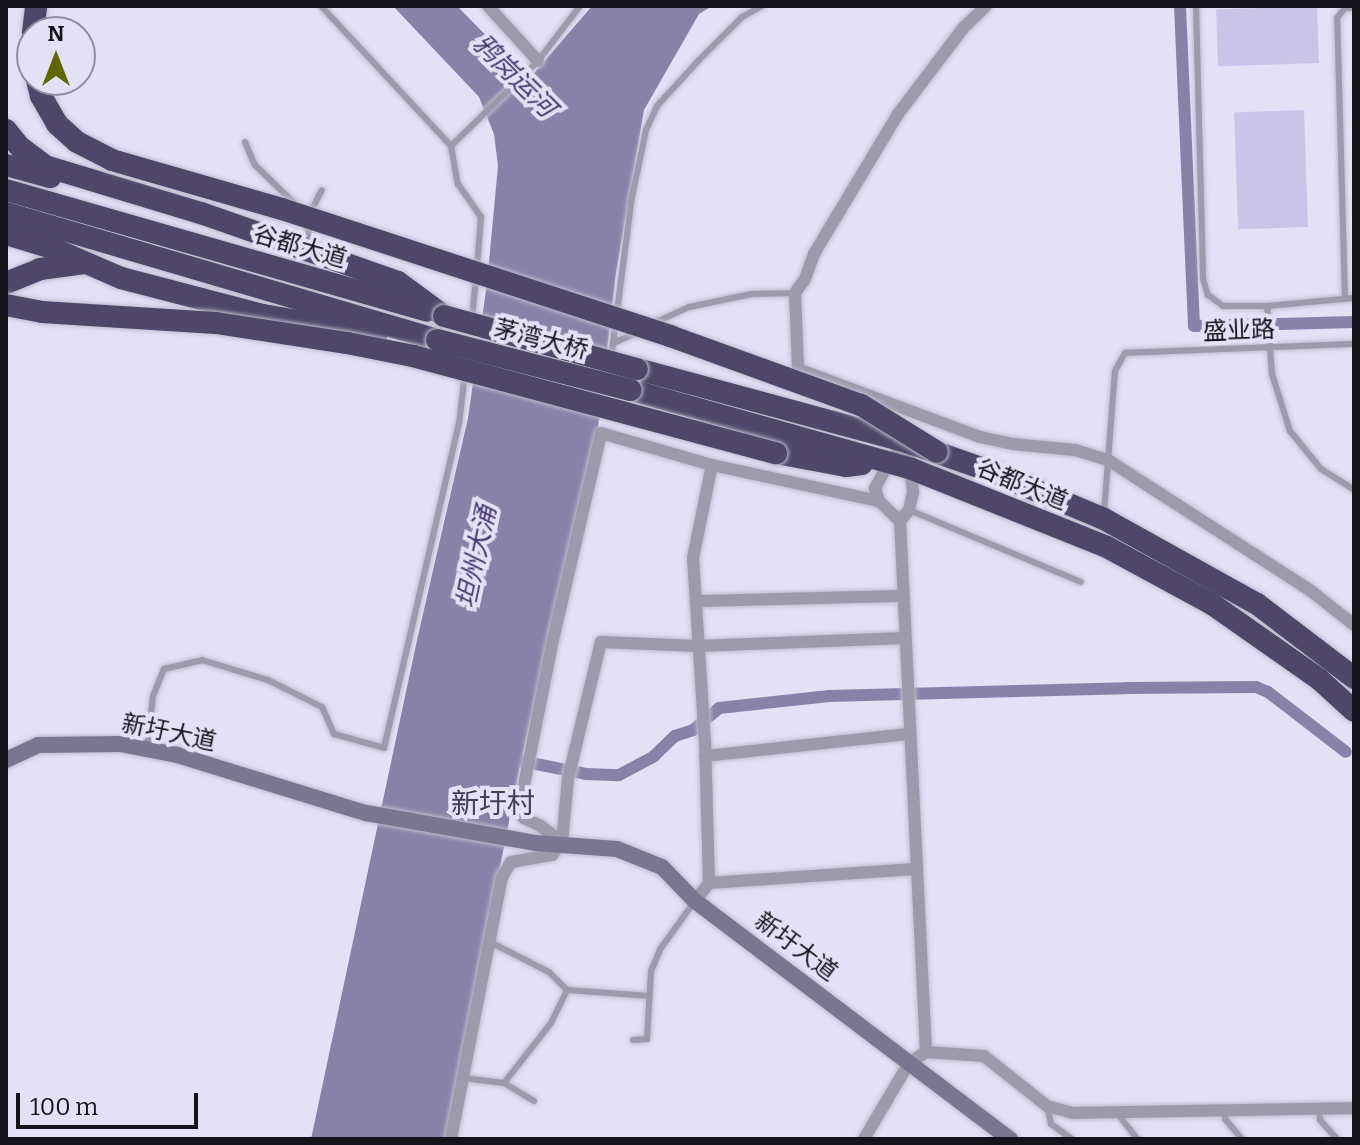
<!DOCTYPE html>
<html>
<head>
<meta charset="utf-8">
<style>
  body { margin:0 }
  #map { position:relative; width:1360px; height:1145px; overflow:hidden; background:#e4e1f7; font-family:Bitter,"Noto Sans SC",serif }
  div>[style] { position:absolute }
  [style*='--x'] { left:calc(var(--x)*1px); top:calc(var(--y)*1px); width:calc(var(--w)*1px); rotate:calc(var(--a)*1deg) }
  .green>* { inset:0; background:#cbc4e9; transform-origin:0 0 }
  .water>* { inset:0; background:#8982a8 }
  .canal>* { height:12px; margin:-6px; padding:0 6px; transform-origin:6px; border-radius:6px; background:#8982a8 }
  .roads { filter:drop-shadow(0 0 2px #bfbccf) drop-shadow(0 0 2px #bfbccf) }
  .lane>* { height:6px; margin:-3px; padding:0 3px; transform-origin:3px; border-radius:3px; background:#9d9aac }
  .street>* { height:12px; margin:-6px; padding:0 6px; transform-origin:6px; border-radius:6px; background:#9d9aac }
  .secondary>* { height:16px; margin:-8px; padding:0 8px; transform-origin:8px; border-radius:8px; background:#7b7690 }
  .highway>* { height:22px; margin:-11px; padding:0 11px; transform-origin:11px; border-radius:11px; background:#4e476a }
  .bridges { filter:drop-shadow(0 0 2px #bfbccf) drop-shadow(0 0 2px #bfbccf) }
  .highway-bridge>* { height:22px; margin:-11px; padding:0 11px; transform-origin:11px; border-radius:11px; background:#4e476a }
  span { translate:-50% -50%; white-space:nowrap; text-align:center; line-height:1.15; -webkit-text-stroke:8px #e4e1f7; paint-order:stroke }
  .street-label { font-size:24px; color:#15131b }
  .water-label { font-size:26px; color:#45386c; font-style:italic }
  .quarter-label { font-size:28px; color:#423f50 }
  .frame { position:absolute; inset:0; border:8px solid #15131b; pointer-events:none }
  .north { position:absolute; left:16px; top:16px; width:80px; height:80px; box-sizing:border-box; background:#e4e1f7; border:2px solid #918f9f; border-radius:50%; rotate:0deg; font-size:22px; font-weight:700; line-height:32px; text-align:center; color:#15131b }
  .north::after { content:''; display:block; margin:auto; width:28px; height:36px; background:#616603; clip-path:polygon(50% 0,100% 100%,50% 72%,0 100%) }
  .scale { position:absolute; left:16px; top:1093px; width:182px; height:36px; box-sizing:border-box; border:4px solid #15131b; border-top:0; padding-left:10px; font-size:24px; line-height:28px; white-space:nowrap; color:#15131b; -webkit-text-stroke:6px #e4e1f7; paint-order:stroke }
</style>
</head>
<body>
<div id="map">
  <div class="green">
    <div style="left:1317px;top:6px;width:57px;height:101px;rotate:88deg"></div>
    <div style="left:1304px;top:110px;width:117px;height:70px;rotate:88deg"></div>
  </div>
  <div class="water">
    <div style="clip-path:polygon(393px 6px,457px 6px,529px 79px,592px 6px,712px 6px,699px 14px,644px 110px,616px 273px,598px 427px,521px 761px,446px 1139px,311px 1139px,417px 640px,468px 418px,487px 283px,498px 166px,494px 134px,479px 97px)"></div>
  </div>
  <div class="canal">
    <div style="--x:1180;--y:6;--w:320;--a:87.5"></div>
    <div style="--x:1194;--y:326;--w:160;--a:-1.4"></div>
    <div style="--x:521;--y:761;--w:66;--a:11.3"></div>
    <div style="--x:586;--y:774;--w:33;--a:2"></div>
    <div style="--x:619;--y:775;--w:40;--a:-28"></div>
    <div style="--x:654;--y:756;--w:29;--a:-44"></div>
    <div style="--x:675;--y:736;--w:19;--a:-18"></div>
    <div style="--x:693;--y:730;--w:34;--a:-40"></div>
    <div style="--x:719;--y:708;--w:111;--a:-6.2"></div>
    <div style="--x:829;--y:696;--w:297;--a:-1.5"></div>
    <div style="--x:1126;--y:688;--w:130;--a:-0.4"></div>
    <div style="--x:1256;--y:687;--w:13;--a:23"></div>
    <div style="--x:1268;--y:692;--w:98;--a:37.6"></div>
  </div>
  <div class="roads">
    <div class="lane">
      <div style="--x:321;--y:6;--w:191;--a:47.1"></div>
      <div style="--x:451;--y:146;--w:39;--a:80"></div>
      <div style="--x:458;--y:184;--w:40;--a:55.1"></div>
      <div style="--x:481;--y:217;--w:50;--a:94.6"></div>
      <div style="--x:1196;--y:6;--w:273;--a:88.5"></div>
      <div style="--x:1203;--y:279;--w:17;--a:73"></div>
      <div style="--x:1208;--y:295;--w:19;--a:36"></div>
      <div style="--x:1223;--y:306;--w:44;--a:0"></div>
      <div style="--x:1267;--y:306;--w:87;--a:-5.3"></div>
      <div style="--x:245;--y:142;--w:25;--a:67"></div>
      <div style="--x:255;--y:165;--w:54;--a:44.3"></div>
      <div style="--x:451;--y:146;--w:122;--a:-44.3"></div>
      <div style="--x:538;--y:61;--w:69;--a:-52.6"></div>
      <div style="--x:309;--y:246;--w:29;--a:-92"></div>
      <div style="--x:308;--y:217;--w:30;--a:-63"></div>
      <div style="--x:1345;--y:298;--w:280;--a:-91.6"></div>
      <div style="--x:1337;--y:18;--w:13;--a:-51"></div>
      <div style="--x:1345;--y:8;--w:9;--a:0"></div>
      <div style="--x:1267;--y:306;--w:68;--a:85.8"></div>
      <div style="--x:1272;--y:374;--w:60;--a:72.5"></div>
      <div style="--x:1290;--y:431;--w:49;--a:50.8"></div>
      <div style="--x:1321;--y:469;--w:39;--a:32"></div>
      <div style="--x:472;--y:319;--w:41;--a:-84.4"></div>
      <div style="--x:652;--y:324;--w:41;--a:-24.7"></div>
      <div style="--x:689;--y:307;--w:64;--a:-11.7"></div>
      <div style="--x:752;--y:294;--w:43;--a:-1.3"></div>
      <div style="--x:614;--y:343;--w:23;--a:-25"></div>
      <div style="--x:611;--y:358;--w:162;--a:-82.6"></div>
      <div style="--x:632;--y:197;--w:68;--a:-78.2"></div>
      <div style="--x:646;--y:130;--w:26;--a:-65"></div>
      <div style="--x:657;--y:106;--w:62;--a:-47.6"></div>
      <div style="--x:699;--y:60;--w:61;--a:-45"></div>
      <div style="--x:742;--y:17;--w:23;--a:-29"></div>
      <div style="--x:909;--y:510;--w:186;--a:22.7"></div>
      <div style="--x:1104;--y:513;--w:142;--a:-85.6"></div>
      <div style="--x:1115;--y:371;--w:21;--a:-61"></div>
      <div style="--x:1125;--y:353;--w:229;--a:-2.3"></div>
      <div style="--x:147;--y:747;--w:51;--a:-83.3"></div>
      <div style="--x:153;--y:696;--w:29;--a:-68"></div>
      <div style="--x:164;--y:669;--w:39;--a:-13"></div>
      <div style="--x:202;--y:660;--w:69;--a:16.9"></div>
      <div style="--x:268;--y:680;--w:60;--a:26.6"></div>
      <div style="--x:322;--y:707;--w:30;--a:66"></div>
      <div style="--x:334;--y:734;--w:52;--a:15.6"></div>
      <div style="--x:384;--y:748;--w:333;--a:-77"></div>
      <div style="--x:459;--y:424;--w:51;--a:-83.3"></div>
      <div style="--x:490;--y:942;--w:66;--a:27"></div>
      <div style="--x:549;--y:972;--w:25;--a:45"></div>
      <div style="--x:567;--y:990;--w:83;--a:4.1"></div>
      <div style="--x:633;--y:1040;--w:14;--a:-4"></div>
      <div style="--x:647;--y:1039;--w:68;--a:-86.6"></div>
      <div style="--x:651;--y:971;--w:25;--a:-67"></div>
      <div style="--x:661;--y:948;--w:57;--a:-54.3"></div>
      <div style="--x:463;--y:1078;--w:41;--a:7"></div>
      <div style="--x:504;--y:1083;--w:35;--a:31"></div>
      <div style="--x:504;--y:1083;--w:76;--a:-51.9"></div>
      <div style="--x:551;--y:1023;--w:37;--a:-64"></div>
      <div style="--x:1047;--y:1106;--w:18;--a:77"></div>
      <div style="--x:1051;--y:1124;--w:26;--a:36"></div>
      <div style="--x:1319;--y:1109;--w:11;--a:85"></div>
      <div style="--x:1320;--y:1120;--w:25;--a:48"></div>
      <div style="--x:1225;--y:1111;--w:8;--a:90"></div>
      <div style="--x:1225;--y:1119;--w:26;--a:50"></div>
      <div style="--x:1117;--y:1113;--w:33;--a:52"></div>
    </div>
    <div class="street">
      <div style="--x:488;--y:6;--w:74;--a:47.7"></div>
      <div style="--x:986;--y:6;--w:30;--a:136"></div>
      <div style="--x:964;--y:27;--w:109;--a:127.2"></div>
      <div style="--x:898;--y:114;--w:163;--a:121"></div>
      <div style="--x:814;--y:254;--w:27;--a:110"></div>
      <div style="--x:805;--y:279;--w:17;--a:126"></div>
      <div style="--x:795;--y:293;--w:76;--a:87.7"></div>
      <div style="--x:798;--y:369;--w:194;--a:20.5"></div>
      <div style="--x:980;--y:437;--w:34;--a:12"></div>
      <div style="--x:1013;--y:444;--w:62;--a:5.5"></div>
      <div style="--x:1075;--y:450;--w:34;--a:17"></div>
      <div style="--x:1108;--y:460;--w:242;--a:32.8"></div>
      <div style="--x:1311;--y:591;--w:55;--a:38.3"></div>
      <div style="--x:696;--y:601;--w:207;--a:-1.4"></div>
      <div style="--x:705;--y:756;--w:205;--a:-6.2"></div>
      <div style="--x:562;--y:842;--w:26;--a:-143"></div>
      <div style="--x:541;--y:826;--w:19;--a:-155"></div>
      <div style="--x:524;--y:818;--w:9;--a:-122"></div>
      <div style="--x:519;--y:810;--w:173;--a:-78.7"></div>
      <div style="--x:553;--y:640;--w:212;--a:-76.9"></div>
      <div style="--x:601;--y:433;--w:116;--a:16.1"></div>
      <div style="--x:712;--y:465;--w:171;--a:12.2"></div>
      <div style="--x:709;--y:883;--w:206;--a:-3.9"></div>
      <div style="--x:695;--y:901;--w:23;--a:-52"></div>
      <div style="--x:709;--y:883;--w:140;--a:-91.6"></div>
      <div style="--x:705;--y:743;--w:185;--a:-93.7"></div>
      <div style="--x:693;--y:558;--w:95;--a:-78.5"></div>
      <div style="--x:926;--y:1052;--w:58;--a:3.9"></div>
      <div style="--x:984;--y:1056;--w:80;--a:38.4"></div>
      <div style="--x:1047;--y:1106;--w:27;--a:15"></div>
      <div style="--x:1073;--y:1113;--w:281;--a:-1"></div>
      <div style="--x:451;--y:1139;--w:267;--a:-79"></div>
      <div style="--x:502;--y:877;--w:17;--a:-59"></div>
      <div style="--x:511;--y:862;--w:42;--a:-9.7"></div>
      <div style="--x:552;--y:855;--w:16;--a:-52"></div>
      <div style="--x:562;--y:842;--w:63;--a:-84.6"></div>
      <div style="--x:568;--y:779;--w:141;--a:-76.5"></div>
      <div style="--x:601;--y:642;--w:97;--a:2.4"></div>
      <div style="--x:698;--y:646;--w:207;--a:-2.2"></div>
      <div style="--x:864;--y:1139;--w:88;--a:-59.4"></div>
      <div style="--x:909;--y:1063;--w:20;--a:-33"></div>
      <div style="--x:926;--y:1052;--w:532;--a:-92.8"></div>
      <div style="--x:900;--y:521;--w:14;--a:-51"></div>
      <div style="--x:909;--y:510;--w:18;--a:-77"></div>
      <div style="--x:913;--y:492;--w:50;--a:-96.8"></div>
      <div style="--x:907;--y:442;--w:27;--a:132"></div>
      <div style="--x:889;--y:462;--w:30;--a:118"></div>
      <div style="--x:875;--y:488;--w:14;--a:73"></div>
      <div style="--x:879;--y:501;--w:29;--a:44"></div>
    </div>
    <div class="secondary">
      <div style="--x:6;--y:760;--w:35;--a:-25"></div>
      <div style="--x:38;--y:745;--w:82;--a:-0.7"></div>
      <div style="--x:120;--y:744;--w:58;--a:10.9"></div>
      <div style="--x:177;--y:755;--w:198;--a:17.1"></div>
      <div style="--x:366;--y:813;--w:173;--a:10"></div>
      <div style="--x:536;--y:843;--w:81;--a:4.2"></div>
      <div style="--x:617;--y:849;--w:48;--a:21.8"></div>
      <div style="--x:662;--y:867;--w:47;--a:45.9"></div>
      <div style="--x:695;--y:901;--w:395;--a:37.1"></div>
    </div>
    <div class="highway">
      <div style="--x:33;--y:32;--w:26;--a:-83"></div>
      <div style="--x:6;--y:130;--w:22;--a:51"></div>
      <div style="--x:20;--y:147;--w:31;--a:37"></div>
      <div style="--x:45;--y:166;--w:163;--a:16.8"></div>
      <div style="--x:201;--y:213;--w:209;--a:19.3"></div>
      <div style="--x:398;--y:282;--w:57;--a:36.5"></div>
      <div style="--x:6;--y:165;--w:46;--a:15.3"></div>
      <div style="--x:6;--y:190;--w:438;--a:16"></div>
      <div style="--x:6;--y:213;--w:449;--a:16.4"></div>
      <div style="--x:6;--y:234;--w:48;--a:16.9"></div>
      <div style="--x:52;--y:248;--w:75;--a:23.5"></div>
      <div style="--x:121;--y:278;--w:147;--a:14.6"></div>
      <div style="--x:263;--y:315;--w:115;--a:9.5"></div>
      <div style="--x:6;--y:283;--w:37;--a:-22"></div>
      <div style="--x:40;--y:269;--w:45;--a:-7.6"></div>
      <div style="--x:637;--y:369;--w:280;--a:15.1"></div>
      <div style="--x:907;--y:442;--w:85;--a:19.3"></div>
      <div style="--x:987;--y:470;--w:127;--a:22.7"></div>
      <div style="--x:1104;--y:519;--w:175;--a:29.1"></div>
      <div style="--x:1257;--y:604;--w:122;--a:37.3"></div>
      <div style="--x:631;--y:390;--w:292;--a:15.7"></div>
      <div style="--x:912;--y:469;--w:210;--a:21.8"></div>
      <div style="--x:1107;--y:547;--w:119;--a:28.5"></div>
      <div style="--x:1212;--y:604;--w:131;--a:35"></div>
      <div style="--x:1319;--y:679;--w:47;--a:42.4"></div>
      <div style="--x:776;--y:453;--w:71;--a:10.5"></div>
      <div style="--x:846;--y:466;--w:16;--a:-7"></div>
    </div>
  </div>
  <div class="bridges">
    <div class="highway-bridge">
      <div style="--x:37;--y:80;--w:16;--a:76"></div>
      <div style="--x:41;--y:96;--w:32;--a:60"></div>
      <div style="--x:57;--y:124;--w:27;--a:42"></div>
      <div style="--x:77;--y:142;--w:39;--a:27"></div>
      <div style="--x:112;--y:160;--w:177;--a:16.1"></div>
      <div style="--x:282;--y:209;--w:408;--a:18.1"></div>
      <div style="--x:670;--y:336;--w:203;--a:19.9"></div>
      <div style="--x:861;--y:405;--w:89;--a:31.7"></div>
      <div style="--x:6;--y:305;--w:37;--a:11"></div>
      <div style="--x:42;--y:312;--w:174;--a:3.6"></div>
      <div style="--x:216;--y:323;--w:133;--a:8.7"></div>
      <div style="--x:347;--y:343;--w:67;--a:11.1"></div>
      <div style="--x:413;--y:356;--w:376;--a:15"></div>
      <div style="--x:444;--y:316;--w:200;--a:15.4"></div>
      <div style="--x:437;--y:340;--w:200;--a:14.5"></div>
    </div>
  </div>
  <div class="street-label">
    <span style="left:300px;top:247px;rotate:16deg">谷都大道</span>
    <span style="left:1239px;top:331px;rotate:-2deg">盛业路</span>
    <span style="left:541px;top:340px;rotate:14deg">茅湾大桥</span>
    <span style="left:1022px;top:485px;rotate:22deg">谷都大道</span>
    <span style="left:169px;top:733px;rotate:12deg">新圩大道</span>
    <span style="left:796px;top:947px;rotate:37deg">新圩大道</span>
  </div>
  <div class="water-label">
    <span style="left:514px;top:76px;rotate:45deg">鸦岗运河</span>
    <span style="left:477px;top:557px;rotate:-78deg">坦州大涌</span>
  </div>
  <div class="quarter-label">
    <span style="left:493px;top:804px">新圩村</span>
  </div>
  <div class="frame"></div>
  <div class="north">N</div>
  <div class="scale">100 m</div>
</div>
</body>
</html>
